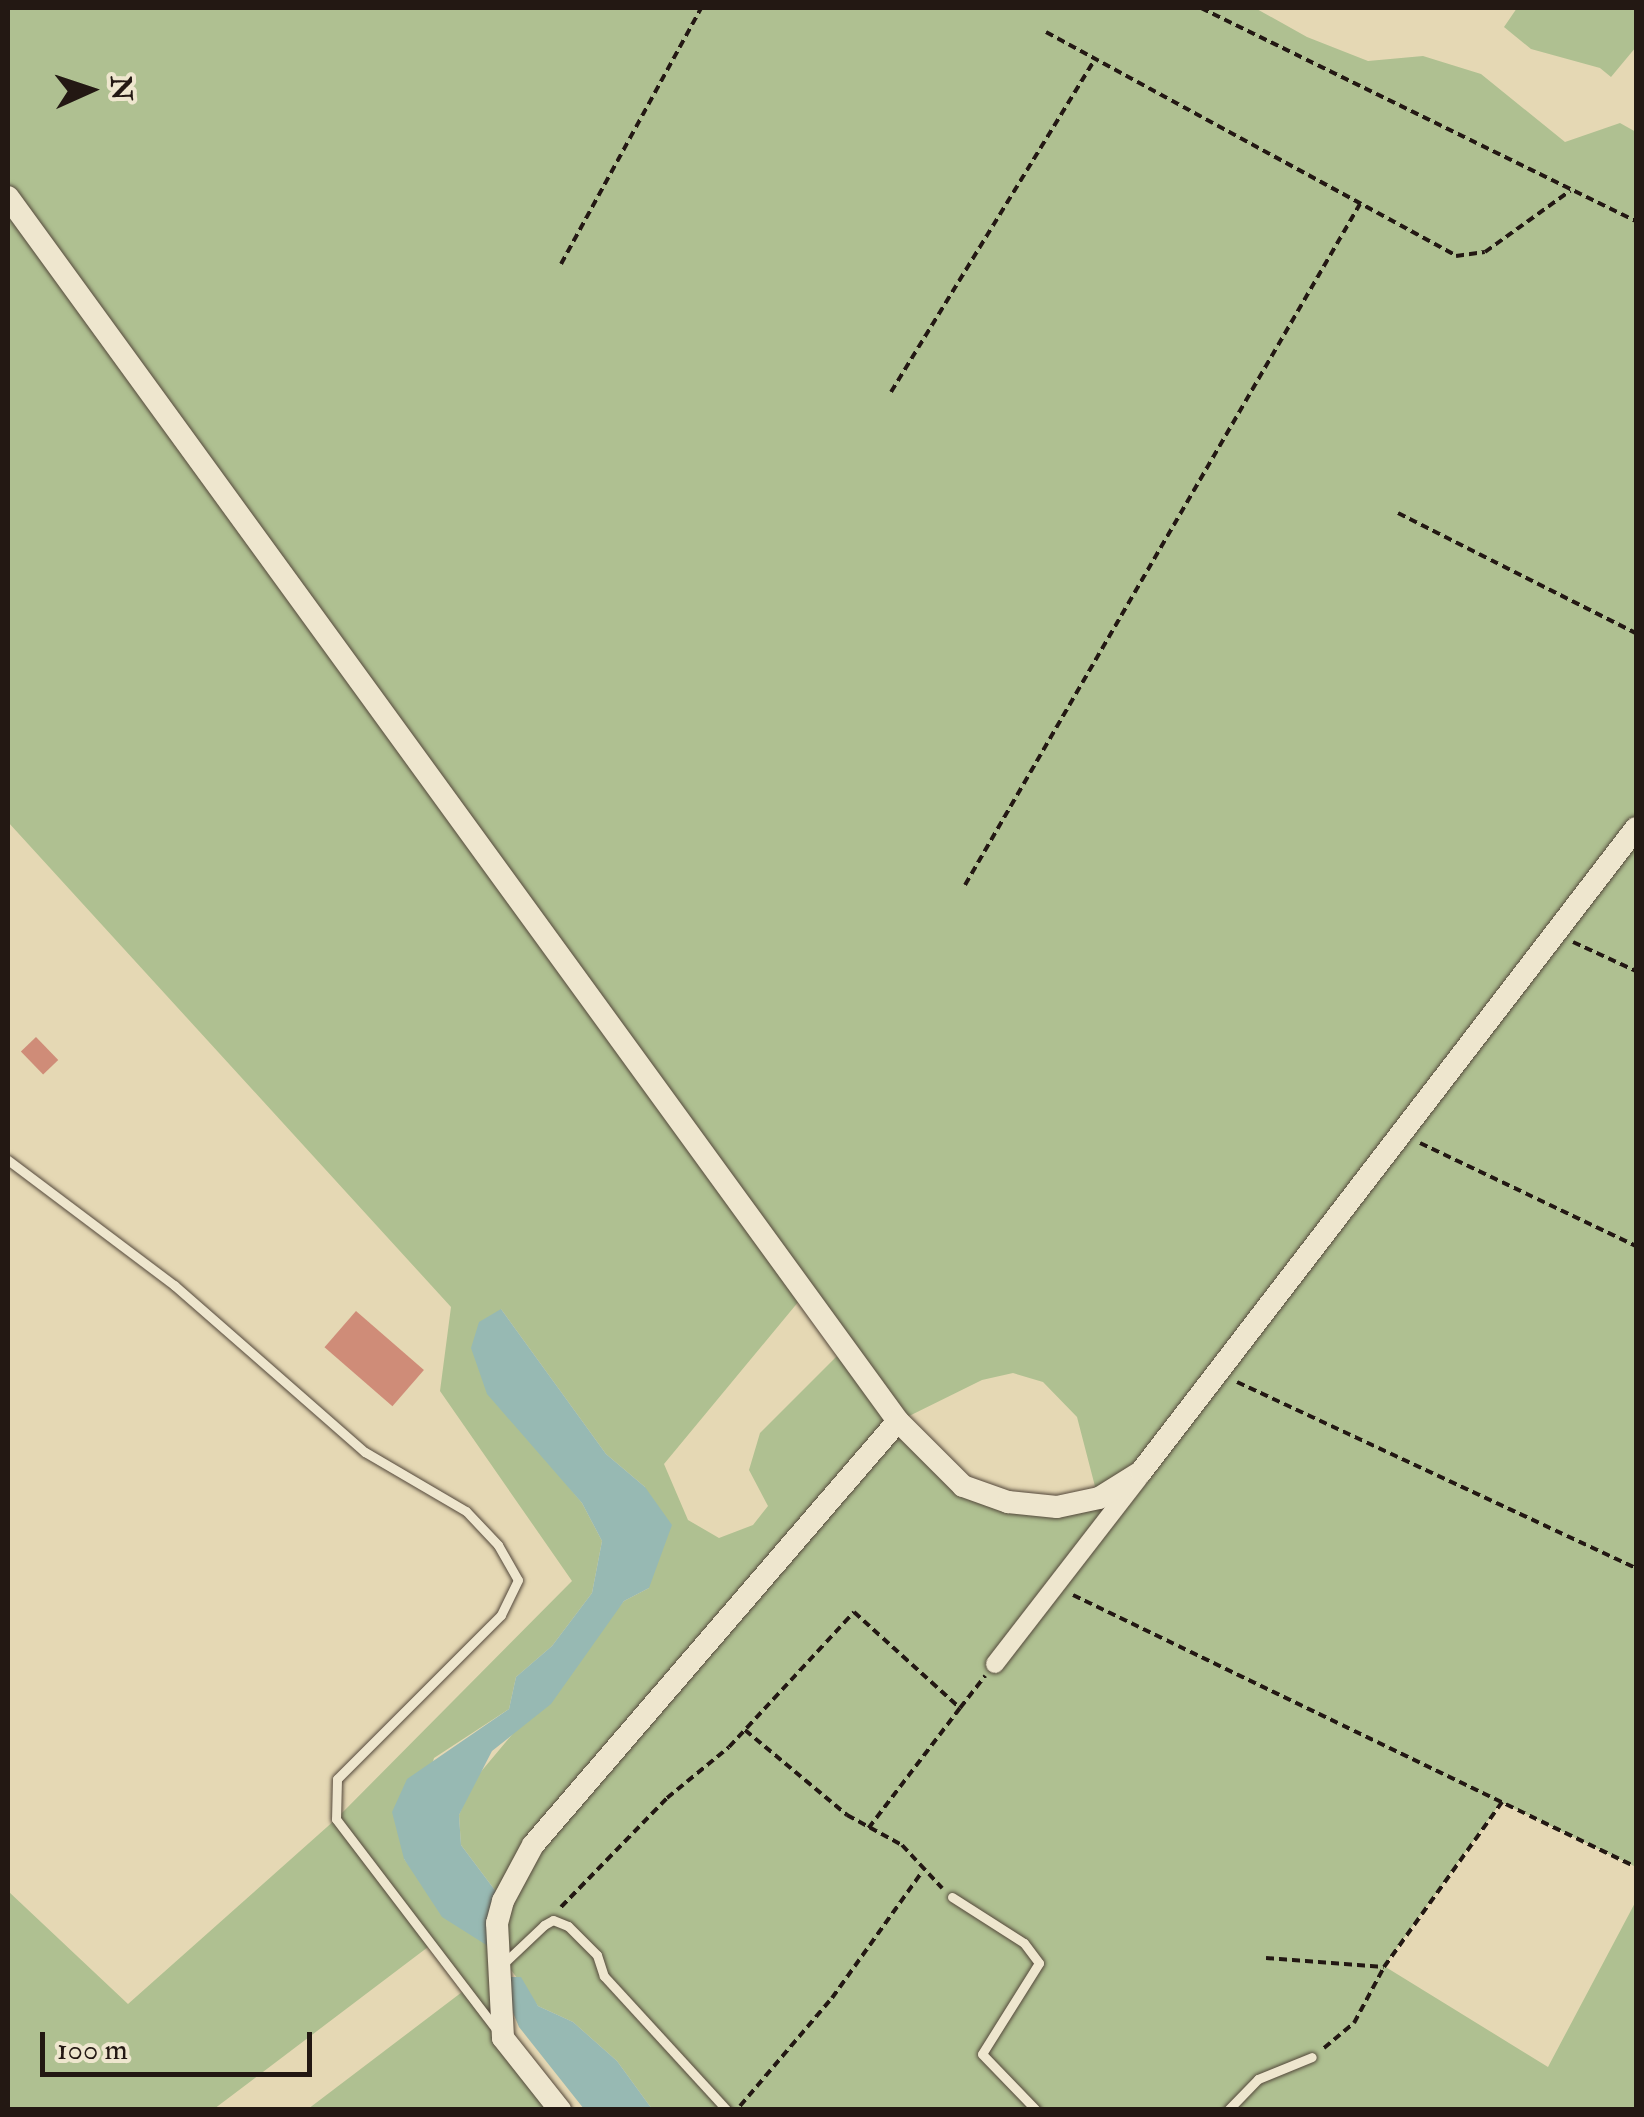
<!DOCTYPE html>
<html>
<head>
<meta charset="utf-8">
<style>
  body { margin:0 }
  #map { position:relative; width:1644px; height:2117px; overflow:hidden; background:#e5d8b4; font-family:"IM FELL Double Pica",serif }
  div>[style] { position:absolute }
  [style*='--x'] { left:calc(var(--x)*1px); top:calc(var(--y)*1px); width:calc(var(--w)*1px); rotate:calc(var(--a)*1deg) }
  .green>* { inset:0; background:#afc091 }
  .water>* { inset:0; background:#97b9b3 }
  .building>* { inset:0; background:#cf8c78; transform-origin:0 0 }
  .path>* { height:4px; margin-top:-2px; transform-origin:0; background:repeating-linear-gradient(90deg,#231813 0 8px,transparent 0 13px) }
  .roads { filter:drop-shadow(0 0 2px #54483b) drop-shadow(0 0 2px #54483b) }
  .service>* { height:9px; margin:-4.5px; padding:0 4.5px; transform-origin:4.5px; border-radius:4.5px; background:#eee6ce }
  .minor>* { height:18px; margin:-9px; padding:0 9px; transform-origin:9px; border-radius:9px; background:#eee6ce }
  .tertiary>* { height:22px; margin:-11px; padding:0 11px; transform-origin:11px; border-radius:11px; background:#eee6ce }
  span { translate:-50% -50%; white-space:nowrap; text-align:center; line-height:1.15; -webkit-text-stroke:8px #eee6ce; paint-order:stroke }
  .frame { position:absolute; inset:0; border:10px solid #231813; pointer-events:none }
  .north { position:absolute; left:40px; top:40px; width:100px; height:100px; -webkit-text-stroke:8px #eee6ce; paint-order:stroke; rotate:87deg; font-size:28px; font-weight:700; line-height:40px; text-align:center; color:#231813 }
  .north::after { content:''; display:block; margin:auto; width:35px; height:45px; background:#231813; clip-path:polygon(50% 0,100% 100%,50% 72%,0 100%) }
  .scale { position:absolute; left:40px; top:2032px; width:272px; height:45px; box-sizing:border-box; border:5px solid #231813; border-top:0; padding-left:12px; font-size:30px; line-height:35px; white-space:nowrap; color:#231813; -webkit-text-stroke:8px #eee6ce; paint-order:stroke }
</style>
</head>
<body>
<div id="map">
  <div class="green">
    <div style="clip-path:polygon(evenodd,8px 8px,1255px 8px,1307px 37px,1368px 61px,1423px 56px,1481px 74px,1565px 142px,1620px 123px,1636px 132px,1636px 1867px,1501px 1802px,1384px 1966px,1548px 2067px,1636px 1901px,1636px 2109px,652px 2109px,617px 2061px,573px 2022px,538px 2006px,499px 1954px,503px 2038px,560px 2109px,308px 2109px,466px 1989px,432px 1944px,214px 2109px,8px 2109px,8px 1891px,128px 2004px,336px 1819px,572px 1581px,440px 1391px,451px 1307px,8px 822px,8px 8px,804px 1295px,844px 1349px,760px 1433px,749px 1470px,768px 1506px,753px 1525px,719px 1538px,688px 1520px,664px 1464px,804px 1295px,8px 8px,501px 1309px,606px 1454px,645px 1487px,649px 1588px,624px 1601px,474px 1780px,459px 1815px,461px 1845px,503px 1901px,424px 1885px,404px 1859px,434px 1758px,509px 1709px,516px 1677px,552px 1646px,592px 1593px,602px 1541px,582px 1503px,540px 1452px,501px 1309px,8px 8px,1013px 1373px,1043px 1382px,1077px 1417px,1098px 1498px,1008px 1502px,963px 1486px,899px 1421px,982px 1380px,1013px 1373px)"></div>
    <div style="clip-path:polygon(1517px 8px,1636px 8px,1636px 47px,1611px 77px,1600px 68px,1531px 49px,1504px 27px)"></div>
  </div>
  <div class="water">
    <div style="clip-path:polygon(501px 1309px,606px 1454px,645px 1487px,672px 1525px,649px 1588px,624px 1601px,551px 1704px,492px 1751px,459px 1815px,461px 1845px,503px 1901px,499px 1953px,442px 1917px,404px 1859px,392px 1812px,407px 1779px,509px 1709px,516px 1677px,552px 1646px,592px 1593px,602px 1541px,582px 1503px,487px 1394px,471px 1348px,479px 1322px)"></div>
    <div style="clip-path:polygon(510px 1977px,521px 1977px,538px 2006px,573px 2022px,617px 2061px,652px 2109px,584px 2109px,519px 2027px,509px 2003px)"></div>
  </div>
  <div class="building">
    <div style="left:36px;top:1037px;width:32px;height:21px;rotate:46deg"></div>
    <div style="left:356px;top:1311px;width:90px;height:48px;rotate:41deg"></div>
  </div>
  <div class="path">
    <div style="--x:1201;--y:8;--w:484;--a:26.1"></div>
    <div style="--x:1046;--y:32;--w:467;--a:28.6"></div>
    <div style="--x:1456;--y:256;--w:29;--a:-8"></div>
    <div style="--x:1485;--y:252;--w:105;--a:-35.7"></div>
    <div style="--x:561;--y:264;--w:292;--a:-61.3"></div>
    <div style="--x:891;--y:392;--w:391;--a:-58.5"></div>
    <div style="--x:1398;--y:513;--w:267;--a:26.8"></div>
    <div style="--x:965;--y:885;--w:787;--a:-59.89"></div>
    <div style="--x:1573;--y:942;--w:69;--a:24.7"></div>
    <div style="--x:1420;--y:1143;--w:239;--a:25.5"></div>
    <div style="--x:1237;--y:1382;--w:440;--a:25"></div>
    <div style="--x:1073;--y:1595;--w:625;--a:25.79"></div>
    <div style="--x:960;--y:1708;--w:41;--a:-52"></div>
    <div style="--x:745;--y:1730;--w:133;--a:39.8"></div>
    <div style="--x:847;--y:1815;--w:63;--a:28.6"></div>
    <div style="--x:902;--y:1845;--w:59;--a:47.1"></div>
    <div style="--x:561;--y:1907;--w:152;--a:-45.8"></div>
    <div style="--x:667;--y:1798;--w:80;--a:-39.4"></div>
    <div style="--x:729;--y:1747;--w:184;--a:-47.2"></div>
    <div style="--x:854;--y:1612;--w:143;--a:42.2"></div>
    <div style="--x:960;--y:1708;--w:153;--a:127.3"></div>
    <div style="--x:1266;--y:1958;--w:118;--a:4.4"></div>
    <div style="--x:1324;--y:2048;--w:39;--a:-40"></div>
    <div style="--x:1354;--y:2023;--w:64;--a:-61.8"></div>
    <div style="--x:1384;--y:1967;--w:203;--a:-54.4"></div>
    <div style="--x:740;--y:2106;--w:142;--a:-49.6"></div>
    <div style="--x:832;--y:1998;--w:155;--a:-54.5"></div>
  </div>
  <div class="roads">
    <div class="service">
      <div style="--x:8;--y:1160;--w:208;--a:37"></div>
      <div style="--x:174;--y:1285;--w:254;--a:41.2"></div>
      <div style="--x:365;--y:1452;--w:117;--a:30.3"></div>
      <div style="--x:466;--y:1511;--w:47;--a:46.7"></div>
      <div style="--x:498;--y:1545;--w:40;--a:60.3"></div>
      <div style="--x:518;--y:1580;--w:39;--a:116"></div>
      <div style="--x:501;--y:1615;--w:232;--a:135"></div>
      <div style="--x:337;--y:1779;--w:40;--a:91.4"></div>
      <div style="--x:336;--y:1819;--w:265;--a:52.7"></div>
      <div style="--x:952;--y:1897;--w:85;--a:32.6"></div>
      <div style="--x:1024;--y:1943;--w:25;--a:53"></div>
      <div style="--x:1039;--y:1963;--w:107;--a:122.1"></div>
      <div style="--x:982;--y:2054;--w:78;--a:46"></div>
      <div style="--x:504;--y:1963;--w:55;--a:-43.5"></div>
      <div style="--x:544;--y:1925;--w:10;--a:-29"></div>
      <div style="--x:553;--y:1920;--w:16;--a:22"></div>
      <div style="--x:568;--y:1926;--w:41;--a:45"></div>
      <div style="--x:597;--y:1955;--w:22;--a:72"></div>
      <div style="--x:604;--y:1976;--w:182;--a:47.5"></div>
      <div style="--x:1228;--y:2110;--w:43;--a:-45.9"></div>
      <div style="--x:1258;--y:2079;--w:58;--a:-22.2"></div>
    </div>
    <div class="minor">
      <div style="--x:995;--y:1664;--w:235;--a:-52.3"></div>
    </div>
    <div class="tertiary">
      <div style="--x:8;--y:197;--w:1513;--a:53.98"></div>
      <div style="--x:898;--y:1421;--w:559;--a:130.72"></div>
      <div style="--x:533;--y:1845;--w:64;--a:118.2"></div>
      <div style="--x:503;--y:1901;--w:23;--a:105"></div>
      <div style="--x:497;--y:1923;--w:115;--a:87"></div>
      <div style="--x:503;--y:2038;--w:92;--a:51.6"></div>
      <div style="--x:898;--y:1421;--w:92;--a:45"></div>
      <div style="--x:963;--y:1486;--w:48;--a:19.6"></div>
      <div style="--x:1008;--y:1502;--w:49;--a:5.8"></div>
      <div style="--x:1057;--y:1507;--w:43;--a:-12.1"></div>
      <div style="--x:1099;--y:1498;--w:49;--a:-31.8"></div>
      <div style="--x:1141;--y:1472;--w:812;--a:-52.45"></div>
    </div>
  </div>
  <div class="frame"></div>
  <div class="north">N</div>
  <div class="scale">100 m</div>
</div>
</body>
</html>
